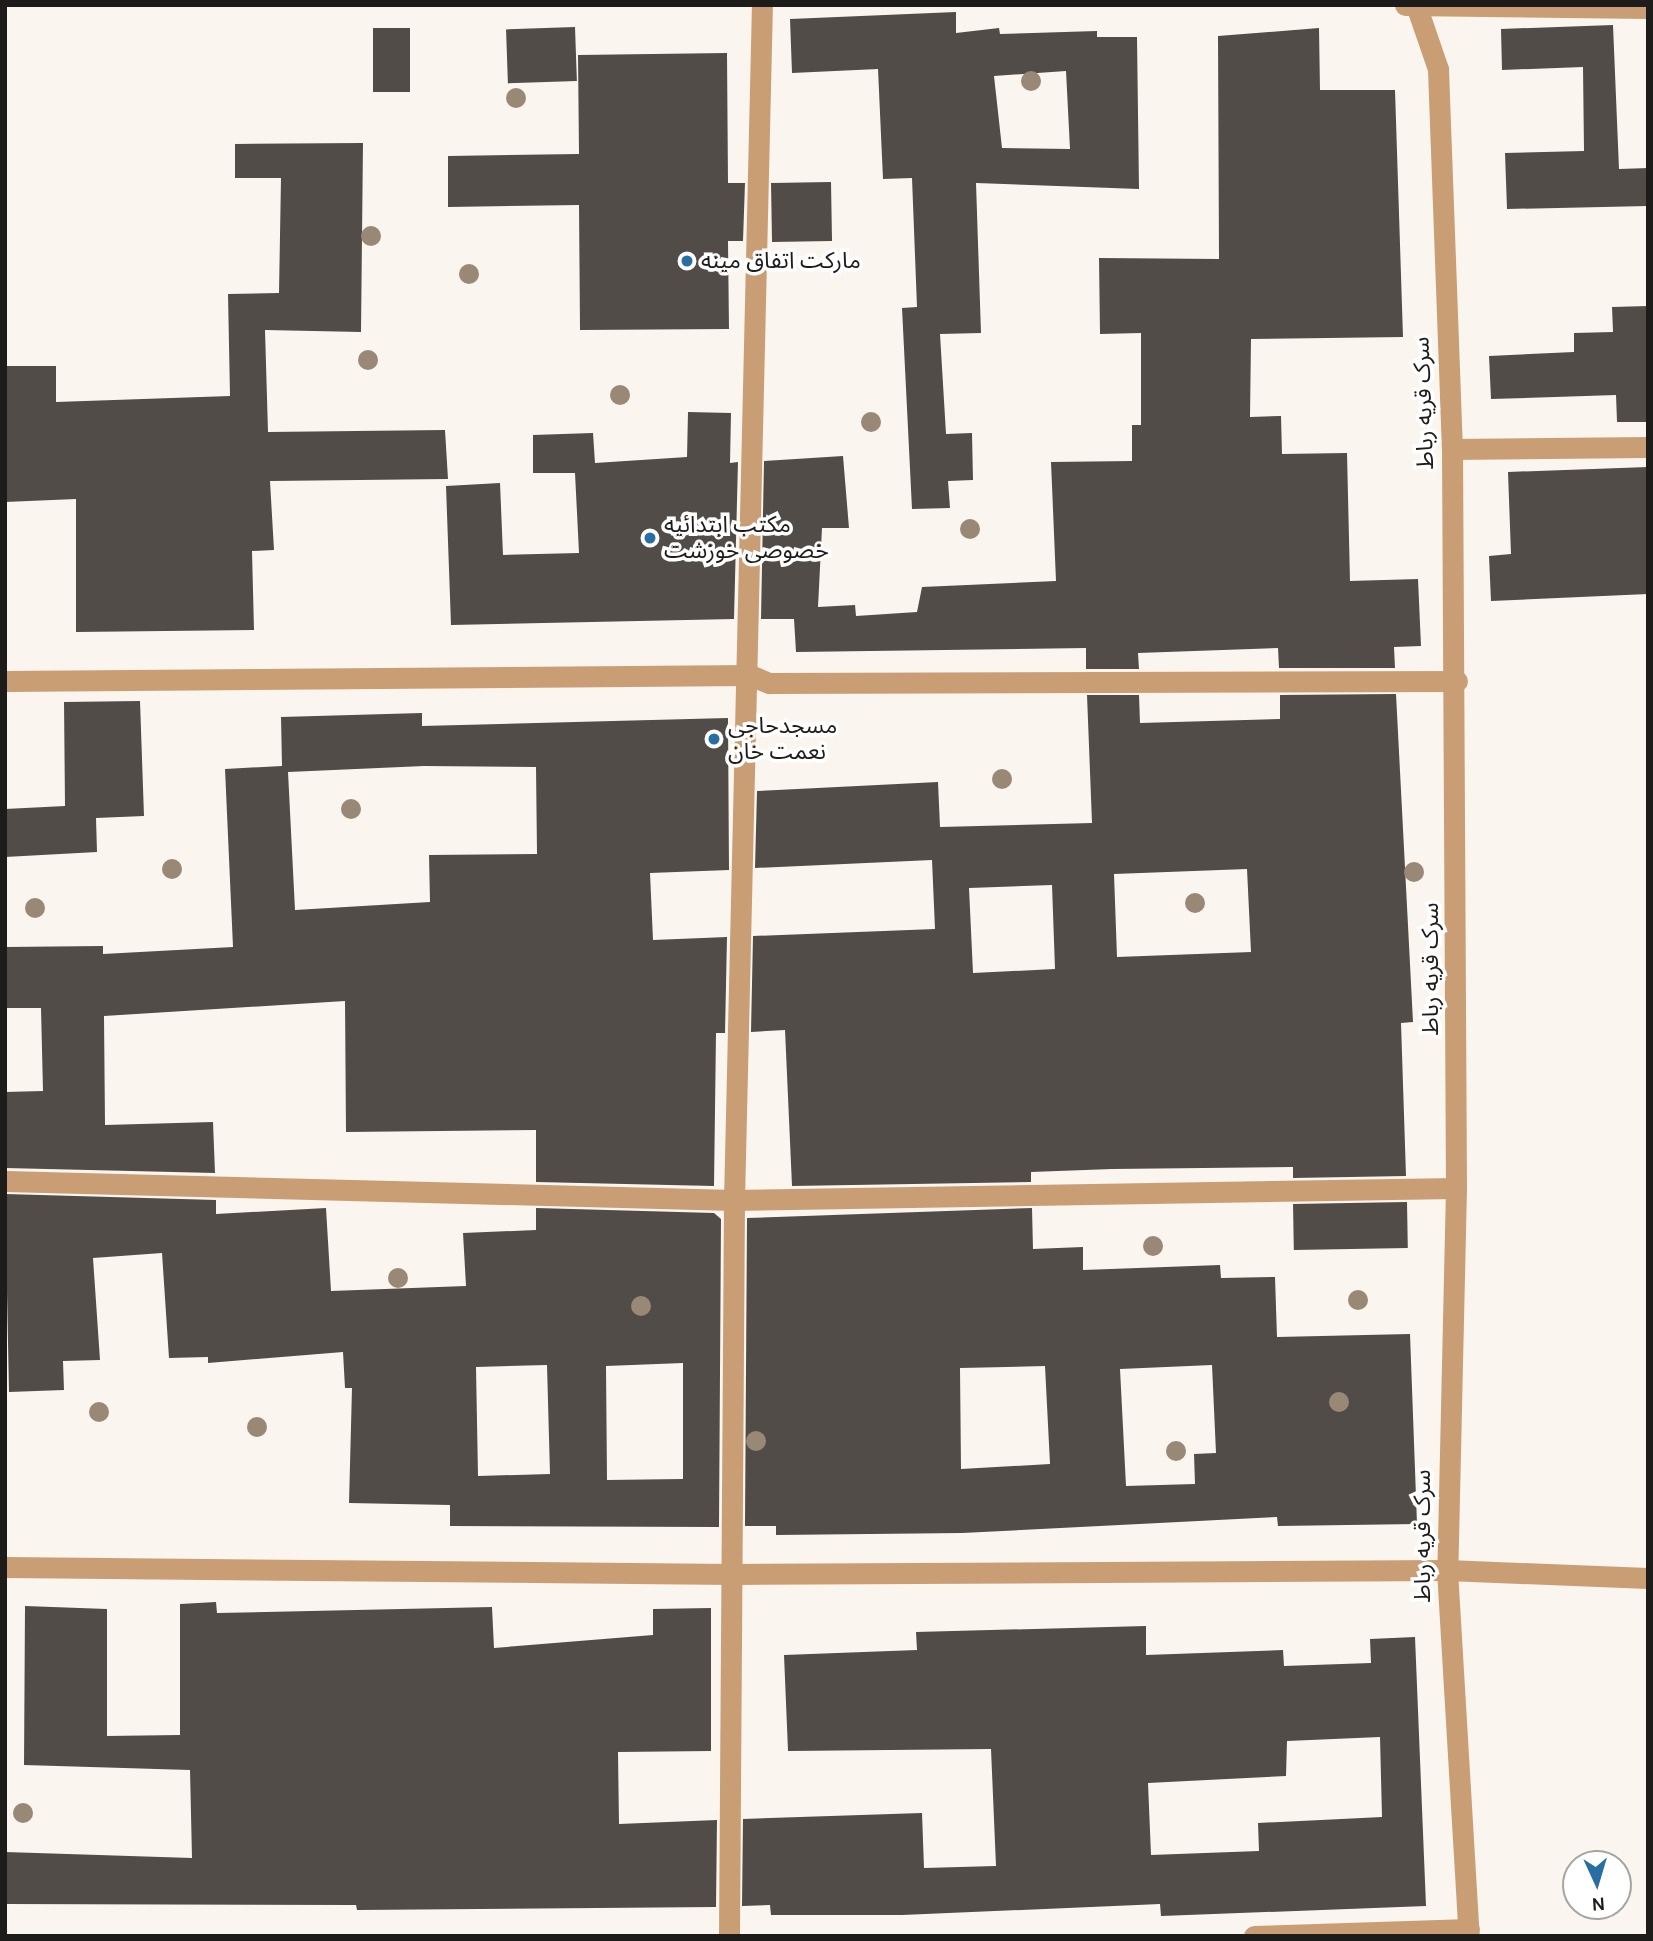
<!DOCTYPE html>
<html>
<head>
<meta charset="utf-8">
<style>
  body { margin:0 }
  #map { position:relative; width:1653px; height:1941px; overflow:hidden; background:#fbf5ef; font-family:Karla,"Noto Sans Arabic",sans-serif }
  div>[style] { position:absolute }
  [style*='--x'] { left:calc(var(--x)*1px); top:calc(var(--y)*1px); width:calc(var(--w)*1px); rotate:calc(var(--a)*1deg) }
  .building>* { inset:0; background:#514c48; transform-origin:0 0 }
  .minor>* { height:21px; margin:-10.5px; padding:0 10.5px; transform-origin:10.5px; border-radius:10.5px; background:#ca9e74 }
  .trees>* { width:20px; height:20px; margin:-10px; border-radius:50%; background:#998875 }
  .dots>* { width:19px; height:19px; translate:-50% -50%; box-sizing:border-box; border:4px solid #fff; border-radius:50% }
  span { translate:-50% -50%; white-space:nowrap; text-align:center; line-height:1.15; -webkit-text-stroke:7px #fff; paint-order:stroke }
  .poi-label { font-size:23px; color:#1e1c1a }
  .left { translate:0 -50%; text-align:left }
  .street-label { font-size:23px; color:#1e1c1a }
  .frame { position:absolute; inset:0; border:7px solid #1e1c1a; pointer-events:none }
  .north { position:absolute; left:1562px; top:1850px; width:70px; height:70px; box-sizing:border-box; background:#fff; border:2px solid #a5a4a3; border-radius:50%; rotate:176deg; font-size:19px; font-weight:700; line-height:28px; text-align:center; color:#1e1c1a }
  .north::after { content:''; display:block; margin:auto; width:24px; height:32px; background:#296ea3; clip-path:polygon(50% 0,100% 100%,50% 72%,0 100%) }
</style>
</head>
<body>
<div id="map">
  <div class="building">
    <div style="clip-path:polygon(evenodd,956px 12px,956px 33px,999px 28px,1000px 34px,1097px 31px,1097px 37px,1137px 37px,1139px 189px,976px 183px,981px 333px,940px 334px,946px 434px,972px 433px,973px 480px,948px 481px,950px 508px,912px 509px,902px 308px,917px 307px,912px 178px,883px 179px,878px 69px,792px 73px,790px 19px,956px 12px,1066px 71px,1070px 149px,1002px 148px,994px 76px,1066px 71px)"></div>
    <div style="clip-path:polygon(1613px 25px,1619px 169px,1648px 168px,1648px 206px,1507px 209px,1505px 153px,1584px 151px,1583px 67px,1502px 70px,1501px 29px)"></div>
    <div style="left:575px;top:27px;width:54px;height:69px;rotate:88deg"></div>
    <div style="left:410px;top:28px;width:64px;height:37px;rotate:90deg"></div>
    <div style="clip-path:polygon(1319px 28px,1320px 90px,1395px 90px,1403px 337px,1251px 339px,1250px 417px,1281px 416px,1282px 454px,1347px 453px,1350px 581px,1418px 579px,1421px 646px,1394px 647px,1395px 668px,1279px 668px,1278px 648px,1138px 653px,1139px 669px,1086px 669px,1086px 648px,796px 652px,794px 619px,761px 619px,764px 461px,843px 456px,849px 528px,822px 528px,818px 607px,855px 605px,856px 616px,917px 612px,922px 587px,1056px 581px,1051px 462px,1132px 461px,1132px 425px,1141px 425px,1141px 333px,1100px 334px,1099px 258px,1219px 259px,1218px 36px)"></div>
    <div style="clip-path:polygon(727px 53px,728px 183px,745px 183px,743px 241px,728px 241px,729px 329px,580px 330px,579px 205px,448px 207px,448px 156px,579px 154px,578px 55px)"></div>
    <div style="clip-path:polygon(363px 143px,361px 332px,265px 330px,268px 432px,445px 430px,448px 479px,270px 481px,274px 550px,252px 551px,254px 630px,76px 632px,76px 499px,5px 502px,5px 366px,56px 366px,56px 402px,230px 396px,228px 294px,279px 293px,281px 178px,235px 178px,235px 144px)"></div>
    <div style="left:831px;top:182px;width:59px;height:60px;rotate:89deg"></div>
    <div style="clip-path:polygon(1648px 306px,1648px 422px,1617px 422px,1616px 395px,1491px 399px,1489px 356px,1574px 352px,1574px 333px,1613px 332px,1612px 307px)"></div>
    <div style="clip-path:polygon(688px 412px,731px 413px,730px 463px,738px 462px,734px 619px,451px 625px,446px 486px,500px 483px,503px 555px,579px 553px,575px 473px,533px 473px,533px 435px,593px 433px,595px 463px,687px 457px)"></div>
    <div style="clip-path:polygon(1648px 467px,1648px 594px,1491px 601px,1489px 556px,1511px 554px,1508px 472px)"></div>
    <div style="clip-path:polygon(evenodd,1396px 694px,1413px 1022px,1401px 1023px,1406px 1176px,1293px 1178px,1293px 1167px,1112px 1169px,1031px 1172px,1031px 1182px,792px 1186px,785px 1030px,751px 1032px,753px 936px,935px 929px,932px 860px,755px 868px,757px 791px,938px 782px,940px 827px,1092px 823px,1087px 695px,1139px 695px,1140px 723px,1280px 719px,1280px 695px,1396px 694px,1247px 869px,1251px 952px,1117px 957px,1114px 874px,1247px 869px,1396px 694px,1052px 885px,1055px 969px,973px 973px,969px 888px,1052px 885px)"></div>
    <div style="clip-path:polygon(140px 701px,144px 816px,96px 818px,97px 852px,5px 857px,5px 809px,65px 806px,64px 702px)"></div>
    <div style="clip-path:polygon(evenodd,422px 713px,422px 726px,728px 718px,729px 870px,650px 873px,653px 940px,727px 937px,725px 1033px,716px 1033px,714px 1186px,536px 1182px,536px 1130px,346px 1132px,345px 1001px,104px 1016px,105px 1125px,213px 1122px,215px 1173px,5px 1168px,5px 1092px,43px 1091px,41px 1008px,5px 1008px,5px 947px,103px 946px,103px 954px,233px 947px,225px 769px,282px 766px,281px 717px,422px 713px,424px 766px,536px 767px,537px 854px,429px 855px,430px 902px,295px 910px,288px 772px,424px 766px)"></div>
    <div style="clip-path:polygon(evenodd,5px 1194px,216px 1200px,216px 1214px,326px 1208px,331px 1291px,466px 1286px,463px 1233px,536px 1230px,536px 1208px,714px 1213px,721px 1219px,719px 1527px,450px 1526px,450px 1505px,349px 1503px,352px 1388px,345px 1388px,343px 1352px,208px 1363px,208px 1357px,169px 1358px,162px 1253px,93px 1258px,100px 1360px,63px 1361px,64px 1390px,9px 1392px,5px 1194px,683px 1363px,683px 1479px,607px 1480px,606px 1366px,683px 1363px,5px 1194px,547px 1365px,550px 1474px,478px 1476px,476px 1367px,547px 1365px)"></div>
    <div style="left:1407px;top:1202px;width:46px;height:114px;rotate:89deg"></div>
    <div style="clip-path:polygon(evenodd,1032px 1208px,1033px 1249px,1083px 1247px,1083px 1270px,1220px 1265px,1221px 1278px,1275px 1277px,1277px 1337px,1410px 1334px,1417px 1524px,1278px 1526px,1277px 1517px,962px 1533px,776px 1535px,776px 1526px,745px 1526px,747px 1218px,1032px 1208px,1212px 1365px,1216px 1453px,1194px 1454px,1195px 1484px,1126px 1486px,1120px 1369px,1212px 1365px,1032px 1208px,1045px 1366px,1050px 1464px,961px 1469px,960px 1368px,1045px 1366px)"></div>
    <div style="clip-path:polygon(216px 1602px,217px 1613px,492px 1607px,494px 1648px,653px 1635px,653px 1609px,711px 1608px,711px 1751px,618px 1752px,619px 1824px,717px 1820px,716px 1907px,357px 1910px,356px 1905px,5px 1904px,5px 1852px,192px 1858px,190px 1770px,24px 1765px,25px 1606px,107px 1609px,107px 1736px,180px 1735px,180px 1604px)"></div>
    <div style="clip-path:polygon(evenodd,1146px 1626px,1146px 1655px,1283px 1650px,1284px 1666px,1371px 1663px,1370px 1639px,1415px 1637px,1426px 1906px,1161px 1916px,1160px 1904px,902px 1915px,771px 1915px,770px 1905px,742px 1906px,743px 1819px,922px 1813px,924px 1868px,996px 1866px,991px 1749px,788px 1751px,784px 1655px,917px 1650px,916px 1632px,1146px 1626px,1380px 1737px,1382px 1817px,1258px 1823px,1259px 1851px,1151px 1855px,1148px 1783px,1286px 1776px,1287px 1741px,1380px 1737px)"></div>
  </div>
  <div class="minor">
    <div style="--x:1405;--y:5;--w:243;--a:0.7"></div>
    <div style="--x:1416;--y:5;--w:68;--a:71"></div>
    <div style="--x:1438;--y:69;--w:380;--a:87.9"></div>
    <div style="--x:1452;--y:449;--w:739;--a:89.69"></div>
    <div style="--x:1456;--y:1188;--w:382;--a:91.3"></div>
    <div style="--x:1447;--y:1570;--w:367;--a:86.6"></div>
    <div style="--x:1452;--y:449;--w:196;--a:-0.6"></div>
    <div style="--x:5;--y:681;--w:745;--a:-0.46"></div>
    <div style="--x:750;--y:675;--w:21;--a:23"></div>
    <div style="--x:769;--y:683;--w:688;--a:-0.17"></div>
    <div style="--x:5;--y:1181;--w:729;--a:1.49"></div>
    <div style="--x:734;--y:1200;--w:722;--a:-0.95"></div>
    <div style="--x:5;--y:1567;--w:726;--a:0.55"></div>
    <div style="--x:731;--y:1574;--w:716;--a:-0.32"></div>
    <div style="--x:1447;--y:1570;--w:201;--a:2.3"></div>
    <div style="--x:729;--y:1936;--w:736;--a:-89.61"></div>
    <div style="--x:734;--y:1200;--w:1195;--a:-88.66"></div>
    <div style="--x:1254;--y:1936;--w:215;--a:-1.9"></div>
  </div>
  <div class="trees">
    <div style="left:1031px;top:81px"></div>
    <div style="left:516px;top:98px"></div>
    <div style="left:371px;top:236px"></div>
    <div style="left:469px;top:274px"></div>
    <div style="left:368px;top:360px"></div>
    <div style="left:620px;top:395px"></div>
    <div style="left:871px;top:422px"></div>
    <div style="left:970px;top:529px"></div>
    <div style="left:1002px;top:779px"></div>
    <div style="left:351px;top:809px"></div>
    <div style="left:172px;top:869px"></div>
    <div style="left:1414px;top:872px"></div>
    <div style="left:1195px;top:903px"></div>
    <div style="left:35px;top:908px"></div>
    <div style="left:1153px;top:1246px"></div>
    <div style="left:398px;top:1278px"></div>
    <div style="left:1358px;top:1300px"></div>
    <div style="left:641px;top:1306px"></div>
    <div style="left:1339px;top:1402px"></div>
    <div style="left:99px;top:1412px"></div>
    <div style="left:257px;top:1427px"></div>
    <div style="left:756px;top:1441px"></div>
    <div style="left:1176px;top:1451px"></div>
    <div style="left:23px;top:1813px"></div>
  </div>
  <div class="dots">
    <div style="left:687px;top:261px;background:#296ea3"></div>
    <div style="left:650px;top:538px;background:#296ea3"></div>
    <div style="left:714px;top:739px;background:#296ea3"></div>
  </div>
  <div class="poi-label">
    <span class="left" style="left:701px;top:261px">مارکت اتفاق مینه</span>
    <span class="left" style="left:664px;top:538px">مکتب ابتدائیه<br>خصوصی خوزشت</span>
    <span class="left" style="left:728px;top:739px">مسجدحاجی<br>نعمت خان</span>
  </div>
  <div class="street-label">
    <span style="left:1424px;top:403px;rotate:-92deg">سرک قریه رباط</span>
    <span style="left:1431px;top:969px;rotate:-90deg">سرک قریه رباط</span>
    <span style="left:1423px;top:1536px;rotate:-90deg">سرک قریه رباط</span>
  </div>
  <div class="frame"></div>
  <div class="north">N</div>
</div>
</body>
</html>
